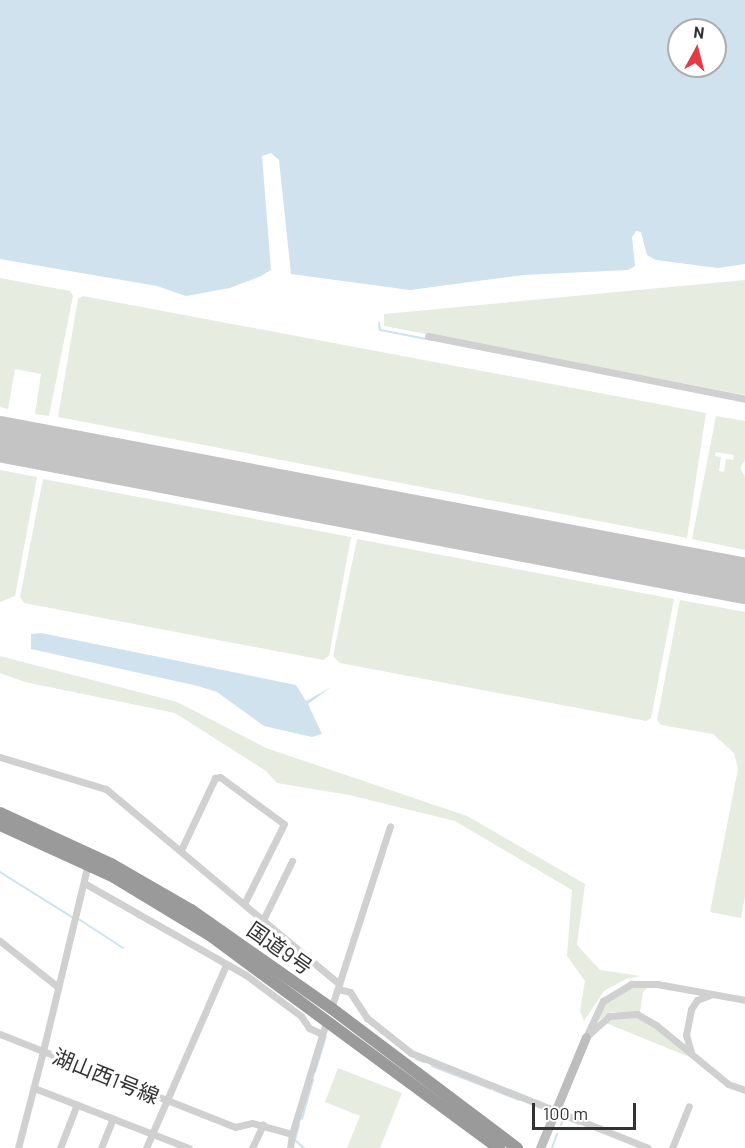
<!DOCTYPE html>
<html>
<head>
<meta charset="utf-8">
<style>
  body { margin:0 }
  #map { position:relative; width:745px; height:1148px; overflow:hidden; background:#fff; font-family:Barlow,"Noto Sans JP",sans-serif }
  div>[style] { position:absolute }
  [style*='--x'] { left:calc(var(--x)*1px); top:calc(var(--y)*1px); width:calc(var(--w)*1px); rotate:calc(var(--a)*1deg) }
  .green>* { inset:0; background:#e6ecdf }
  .water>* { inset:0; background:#cfe2ee }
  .stream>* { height:2px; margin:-1px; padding:0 1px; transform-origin:1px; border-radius:1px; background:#cfe2ee }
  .runway>* { height:46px; margin:-23px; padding:0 23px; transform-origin:23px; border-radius:23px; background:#c4c4c4 }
  .street>* { height:7px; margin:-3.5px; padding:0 3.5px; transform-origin:3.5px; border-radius:3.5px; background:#d0d0d0 }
  .secondary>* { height:9px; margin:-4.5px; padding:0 4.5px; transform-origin:4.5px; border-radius:4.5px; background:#bdbdbd }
  .highway>* { height:12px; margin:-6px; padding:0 6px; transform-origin:6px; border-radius:6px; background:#9a9a9a }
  span { translate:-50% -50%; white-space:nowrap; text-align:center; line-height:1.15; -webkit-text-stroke:6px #fff; paint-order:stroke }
  .street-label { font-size:21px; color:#333 }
  .north { position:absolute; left:667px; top:18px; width:60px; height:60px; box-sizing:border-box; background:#fff; border:2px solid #adadad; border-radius:50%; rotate:7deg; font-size:16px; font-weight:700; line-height:24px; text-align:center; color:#333 }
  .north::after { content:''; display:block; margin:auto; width:21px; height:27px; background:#e63946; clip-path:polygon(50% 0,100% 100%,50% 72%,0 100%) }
  .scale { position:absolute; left:532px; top:1103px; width:104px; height:27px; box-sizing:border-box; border:3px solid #333; border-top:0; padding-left:8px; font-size:18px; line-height:21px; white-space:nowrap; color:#333; -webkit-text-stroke:4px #fff; paint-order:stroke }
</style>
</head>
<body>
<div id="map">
  <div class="green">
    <div style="clip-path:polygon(0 278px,70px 291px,73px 296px,49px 416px,35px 414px,41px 374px,15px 369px,8px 409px,0 407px)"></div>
    <div style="clip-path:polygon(745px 280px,745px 395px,384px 326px,384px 314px)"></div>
    <div style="clip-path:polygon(83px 296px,706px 413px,687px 538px,58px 417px,78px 299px)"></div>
    <div style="clip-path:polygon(evenodd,716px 416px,745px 421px,745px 460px,740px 468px,745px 477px,745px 550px,692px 539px,716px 416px,716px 452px,734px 455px,733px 460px,726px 459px,724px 472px,719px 471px,721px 457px,715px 456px,716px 452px)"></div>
    <div style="clip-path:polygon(0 470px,37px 477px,15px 596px,0 602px)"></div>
    <div style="clip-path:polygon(43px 479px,351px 537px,329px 656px,323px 660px,24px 603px,20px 597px)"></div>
    <div style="clip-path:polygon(357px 539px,674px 599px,651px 718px,646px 721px,340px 663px,333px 656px)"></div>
    <div style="clip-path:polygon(680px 600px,745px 612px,745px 896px,741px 918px,710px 912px,738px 769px,734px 753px,713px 734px,661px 725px,657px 720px)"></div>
    <div style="clip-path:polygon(0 656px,177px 702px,266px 748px,467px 816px,585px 884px,577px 945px,600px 970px,641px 976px,626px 979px,604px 991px,584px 1021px,580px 1011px,585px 981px,567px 956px,572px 890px,455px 821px,349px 795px,277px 783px,266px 771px,175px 713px,25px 682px,0 673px)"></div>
    <div style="clip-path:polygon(649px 986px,643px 992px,640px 1012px,611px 1012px,595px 1023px,605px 1002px,630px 987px)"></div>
    <div style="clip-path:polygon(632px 1016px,646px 1021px,689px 1057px,606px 1023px,616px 1017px)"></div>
    <div style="clip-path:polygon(338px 1068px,402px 1093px,380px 1148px,347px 1148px,360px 1116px,325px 1102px)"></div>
  </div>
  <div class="water">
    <div style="clip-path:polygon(evenodd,0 0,745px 0,745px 264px,718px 268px,656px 260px,647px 255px,641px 232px,636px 231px,632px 237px,635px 266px,628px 270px,524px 275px,410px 290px,291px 274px,279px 160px,271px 153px,262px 156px,271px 270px,261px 276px,230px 288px,186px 296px,157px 286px,0 259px,0 0,679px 30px,715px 30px,715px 66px,679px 66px,679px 30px)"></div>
    <div style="clip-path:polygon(41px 633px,296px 685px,306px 701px,331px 687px,308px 704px,322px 734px,312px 737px,264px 726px,217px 692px,198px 686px,31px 649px,31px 634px)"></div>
  </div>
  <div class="stream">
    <div style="--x:379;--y:323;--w:7;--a:82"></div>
    <div style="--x:380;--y:330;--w:53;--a:10.9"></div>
    <div style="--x:0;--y:872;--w:85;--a:32"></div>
    <div style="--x:77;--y:918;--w:55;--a:33.1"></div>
    <div style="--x:416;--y:1059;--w:9;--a:21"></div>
    <div style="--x:432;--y:1066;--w:63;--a:21.3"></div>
    <div style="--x:315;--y:1072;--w:37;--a:-73"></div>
    <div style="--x:494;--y:1090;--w:27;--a:22"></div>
    <div style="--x:302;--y:1119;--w:41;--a:-74.2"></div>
    <div style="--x:299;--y:1125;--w:16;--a:105"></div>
    <div style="--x:295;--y:1140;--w:12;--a:42"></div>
    <div style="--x:561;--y:1125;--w:8;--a:-67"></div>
    <div style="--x:564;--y:1118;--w:16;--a:22"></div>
    <div style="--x:552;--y:1148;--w:15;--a:-70"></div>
  </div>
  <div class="runway">
    <div style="--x:0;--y:439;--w:758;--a:10.79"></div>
  </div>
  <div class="street">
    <div style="--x:428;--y:336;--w:323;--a:11.2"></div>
    <div style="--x:0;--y:757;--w:111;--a:16.8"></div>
    <div style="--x:106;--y:789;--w:304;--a:39.9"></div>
    <div style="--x:181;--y:850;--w:80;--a:-64.7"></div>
    <div style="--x:215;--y:778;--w:5;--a:-11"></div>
    <div style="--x:220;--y:777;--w:79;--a:36.3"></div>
    <div style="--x:284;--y:824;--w:89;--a:116.6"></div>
    <div style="--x:84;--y:883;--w:186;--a:29.6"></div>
    <div style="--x:246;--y:975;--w:69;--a:36.7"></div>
    <div style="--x:301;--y:1016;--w:14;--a:56"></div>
    <div style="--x:309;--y:1028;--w:14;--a:25"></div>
    <div style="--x:263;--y:920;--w:66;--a:-63.8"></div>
    <div style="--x:0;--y:941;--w:74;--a:38.4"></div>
    <div style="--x:338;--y:989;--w:12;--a:14"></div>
    <div style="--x:350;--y:992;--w:31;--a:57"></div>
    <div style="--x:367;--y:1018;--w:56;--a:38.5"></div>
    <div style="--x:411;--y:1053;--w:255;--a:21.8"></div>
    <div style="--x:331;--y:1009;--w:192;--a:-72.1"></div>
    <div style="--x:0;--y:1034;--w:46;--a:21.6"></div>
    <div style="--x:43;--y:1051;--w:192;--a:-76.5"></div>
    <div style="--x:587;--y:1035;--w:38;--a:-65"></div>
    <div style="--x:603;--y:1001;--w:33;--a:-31"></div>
    <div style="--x:631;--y:984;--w:26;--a:0"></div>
    <div style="--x:657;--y:984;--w:89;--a:10.3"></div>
    <div style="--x:586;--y:1037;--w:31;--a:-42"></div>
    <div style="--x:609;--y:1016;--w:28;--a:-4"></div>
    <div style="--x:637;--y:1014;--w:22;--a:30"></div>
    <div style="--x:656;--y:1025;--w:93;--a:39.3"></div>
    <div style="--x:728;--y:1084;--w:18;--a:19"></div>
    <div style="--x:691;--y:1052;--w:18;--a:-106"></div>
    <div style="--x:686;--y:1035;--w:26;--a:-79"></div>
    <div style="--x:691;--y:1009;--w:11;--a:-56"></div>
    <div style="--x:697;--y:1000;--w:14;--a:-21"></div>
    <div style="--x:34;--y:1088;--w:166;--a:21.2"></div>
    <div style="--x:292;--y:1134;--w:120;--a:-73.1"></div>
    <div style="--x:18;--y:1148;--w:100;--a:-75.5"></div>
    <div style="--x:43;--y:1051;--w:206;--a:21.6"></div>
    <div style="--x:235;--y:1127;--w:17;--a:-13"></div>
    <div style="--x:252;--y:1123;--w:41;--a:15.4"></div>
    <div style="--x:292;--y:1134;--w:14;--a:98"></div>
    <div style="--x:60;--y:1148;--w:47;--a:-68.9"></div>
    <div style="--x:101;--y:1148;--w:32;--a:-68"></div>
    <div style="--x:146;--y:1148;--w:200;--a:-66.4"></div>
    <div style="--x:252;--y:1148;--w:26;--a:-65"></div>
    <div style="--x:672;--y:1148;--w:45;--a:-68"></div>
  </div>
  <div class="secondary">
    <div style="--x:540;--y:1148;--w:120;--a:-67.5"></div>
  </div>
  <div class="highway">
    <div style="--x:0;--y:813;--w:122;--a:24.7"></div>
    <div style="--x:111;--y:864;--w:92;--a:29.9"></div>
    <div style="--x:191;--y:910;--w:171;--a:35"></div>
    <div style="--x:331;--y:1008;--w:233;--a:37"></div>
    <div style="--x:0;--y:825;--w:125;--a:24.5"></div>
    <div style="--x:114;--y:877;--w:114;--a:31.3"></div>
    <div style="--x:211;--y:936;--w:358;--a:36.4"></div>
  </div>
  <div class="street-label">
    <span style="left:280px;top:948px;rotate:35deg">国道9号</span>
    <span style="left:106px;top:1076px;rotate:22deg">湖山西1号線</span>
  </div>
  <div class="north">N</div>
  <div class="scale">100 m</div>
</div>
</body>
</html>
